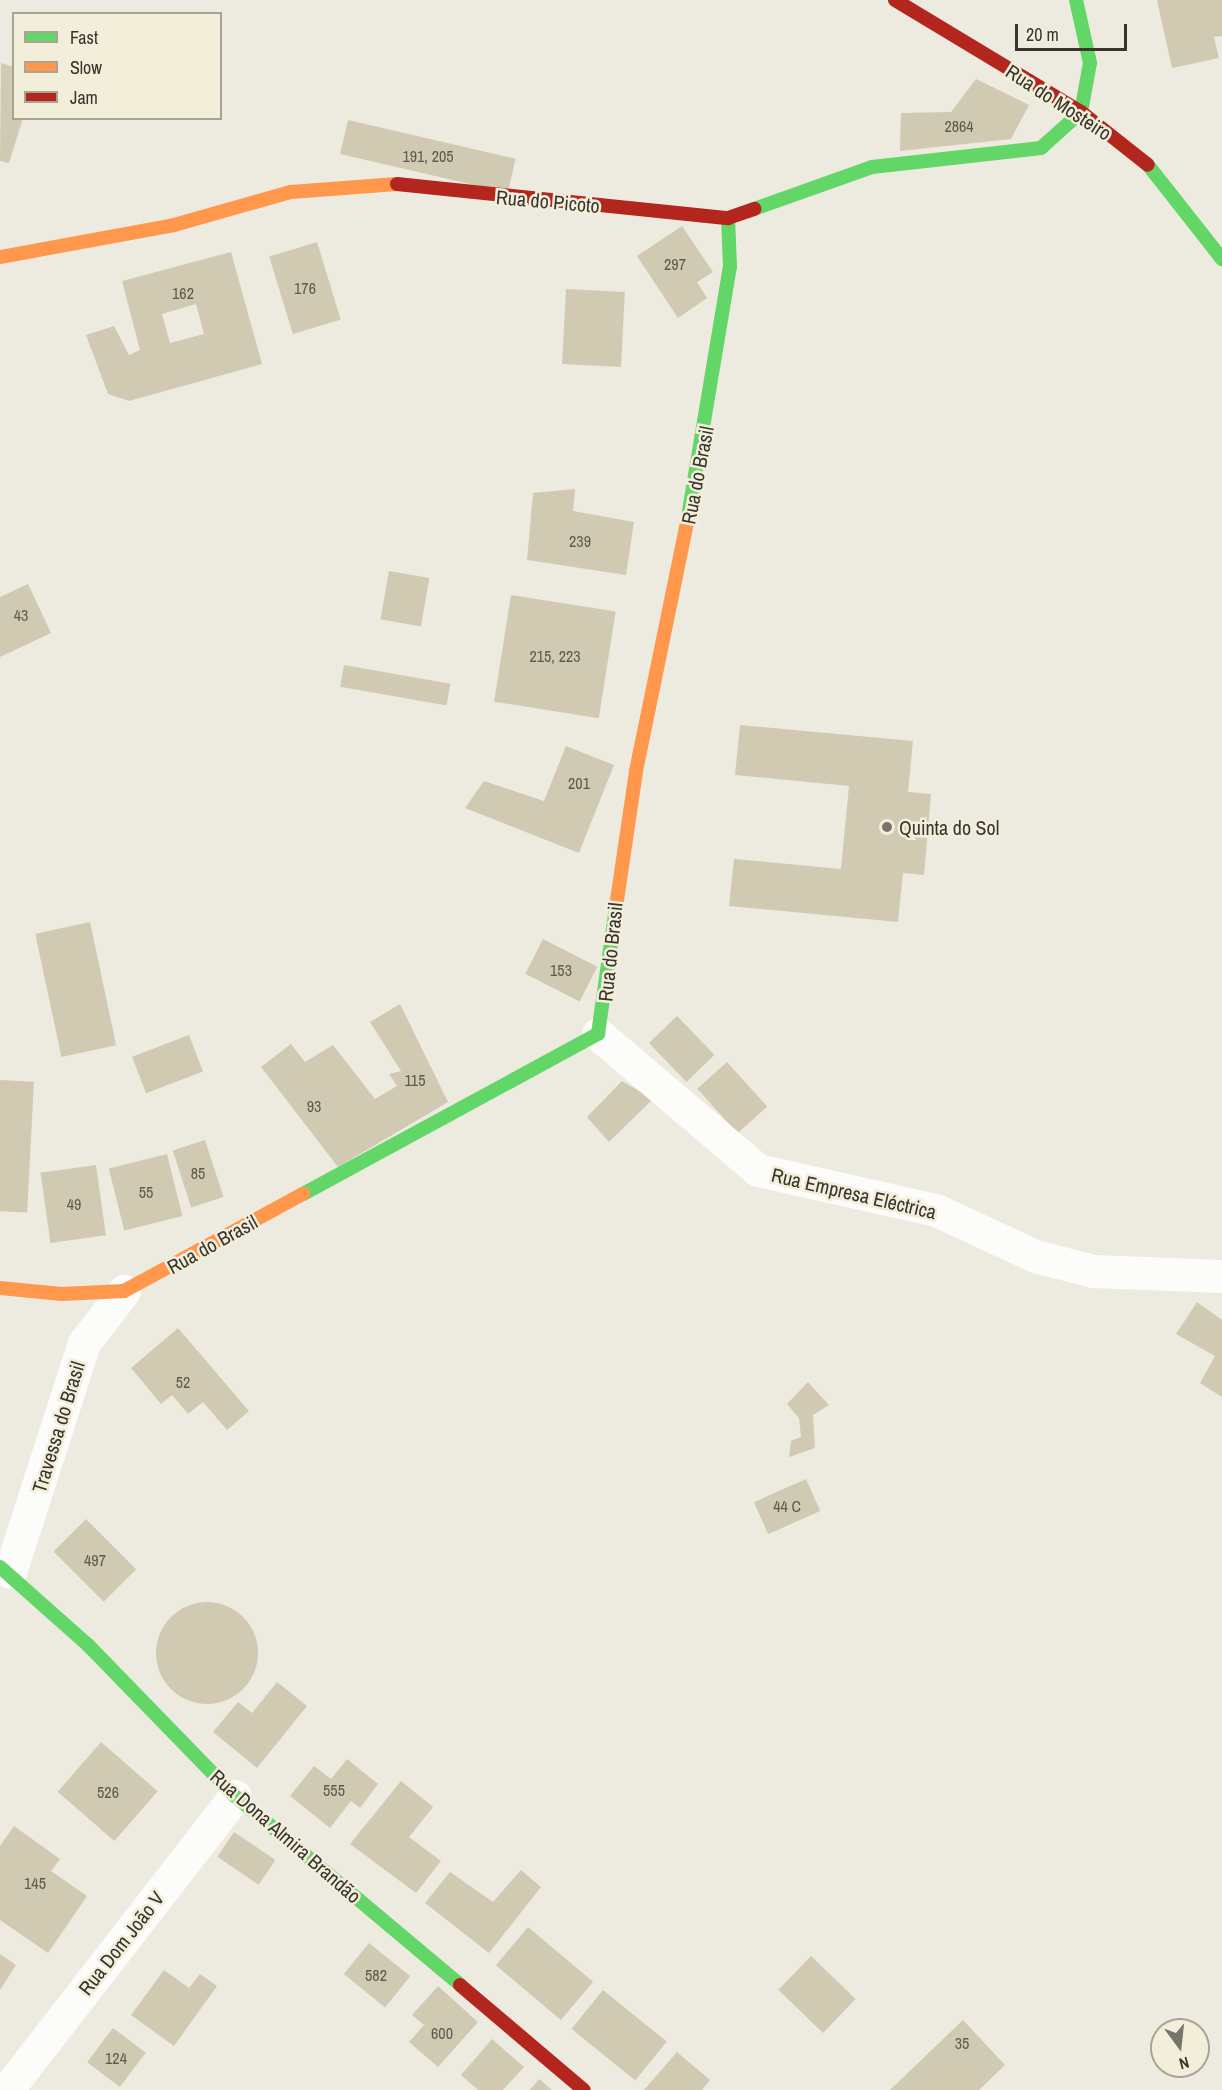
<!DOCTYPE html>
<html>
<head>
<meta charset="utf-8">
<style>
  body { margin:0 }
  #map { position:relative; width:1222px; height:2090px; overflow:hidden; background:#edeae0; font-family:"Archivo Narrow",sans-serif }
  div>[style] { position:absolute }
  [style*='--x'] { left:calc(var(--x)*1px); top:calc(var(--y)*1px); width:calc(var(--w)*1px); rotate:calc(var(--a)*1deg) }
  .building>* { inset:0; background:#d1cab2; transform-origin:0 0 }
  .round { border-radius:50% }
  .street>* { height:33px; margin:-16.5px; padding:0 16.5px; transform-origin:16.5px; border-radius:16.5px; background:#fcfcfa }
  .fast>* { height:14px; margin:-7px; padding:0 7px; transform-origin:7px; border-radius:7px; background:#63d668 }
  .slow>* { height:14px; margin:-7px; padding:0 7px; transform-origin:7px; border-radius:7px; background:#ff974d }
  .jam>* { height:14px; margin:-7px; padding:0 7px; transform-origin:7px; border-radius:7px; background:#b3261e }
  .dots>* { width:16px; height:16px; translate:-50% -50%; box-sizing:border-box; border:3px solid #f3eeda; border-radius:50% }
  span { translate:-50% -50%; white-space:nowrap; text-align:center; line-height:1.15; -webkit-text-stroke:5px #f3eeda; paint-order:stroke }
  .number-label { font-size:16px; color:#5e5a4f }
  .number-label span { -webkit-text-stroke-width:0 }
  .street-label { font-size:20px; color:#37352e }
  .poi-label { font-size:20px; color:#37352e }
  .left { translate:0 -50%; text-align:left }
  .legend { position:absolute; left:12px; top:12px; width:210px; height:108px; box-sizing:border-box; background:#f3eeda; border:2px solid #a8a495; margin:0; padding:8px 10px; list-style:none; font-size:18px; color:#37352e }
  .legend li { display:flex; align-items:center; gap:12px; height:30px }
  .legend b { width:30px; border:2px solid #a8a495 }
  .north { position:absolute; left:1150px; top:2018px; width:60px; height:60px; box-sizing:border-box; background:#f3eeda; border:2px solid #a8a495; border-radius:50%; rotate:165deg; font-size:16px; font-weight:700; line-height:24px; text-align:center; color:#37352e }
  .north::after { content:''; display:block; margin:auto; width:21px; height:27px; background:#77746c; clip-path:polygon(50% 0,100% 100%,50% 72%,0 100%) }
  .scale { position:absolute; left:1015px; top:24px; width:112px; height:27px; box-sizing:border-box; border:3px solid #37352e; border-top:0; padding-left:8px; font-size:18px; line-height:21px; white-space:nowrap; color:#37352e; -webkit-text-stroke:4px #f3eeda; paint-order:stroke }
</style>
</head>
<body>
<div id="map">
  <div class="building">
    <div style="clip-path:polygon(1157px 0,1222px 0,1222px 36px,1214px 37px,1219px 58px,1172px 68px)"></div>
    <div style="clip-path:polygon(1px 63px,14px 67px,14px 118px,23px 118px,9px 163px,0 161px)"></div>
    <div style="clip-path:polygon(976px 79px,1029px 105px,1011px 139px,900px 151px,901px 113px,951px 112px)"></div>
    <div style="left:348px;top:120px;width:172px;height:35px;rotate:13deg"></div>
    <div style="clip-path:polygon(682px 226px,713px 272px,697px 282px,707px 298px,678px 318px,637px 256px)"></div>
    <div style="left:317px;top:242px;width:81px;height:50px;rotate:73deg"></div>
    <div style="clip-path:polygon(evenodd,231px 252px,262px 364px,129px 401px,108px 394px,86px 335px,114px 326px,129px 355px,140px 350px,122px 281px,231px 252px,196px 304px,204px 334px,170px 343px,162px 314px,196px 304px)"></div>
    <div style="left:566px;top:289px;width:59px;height:75px;rotate:3deg"></div>
    <div style="clip-path:polygon(575px 489px,573px 511px,634px 522px,626px 575px,527px 560px,533px 493px)"></div>
    <div style="left:389px;top:571px;width:41px;height:49px;rotate:10deg"></div>
    <div style="clip-path:polygon(28px 584px,51px 633px,0 657px,0 597px)"></div>
    <div style="left:511px;top:595px;width:106px;height:108px;rotate:9deg"></div>
    <div style="left:344px;top:665px;width:108px;height:22px;rotate:10deg"></div>
    <div style="clip-path:polygon(740px 725px,913px 741px,908px 792px,931px 794px,924px 875px,903px 873px,898px 922px,729px 906px,734px 859px,841px 869px,849px 786px,735px 775px)"></div>
    <div style="clip-path:polygon(566px 746px,614px 765px,579px 853px,465px 808px,484px 781px,544px 801px)"></div>
    <div style="left:90px;top:922px;width:126px;height:56px;rotate:78deg"></div>
    <div style="left:543px;top:939px;width:61px;height:39px;rotate:27deg"></div>
    <div style="clip-path:polygon(400px 1004px,448px 1102px,338px 1167px,261px 1067px,291px 1044px,305px 1062px,333px 1045px,375px 1099px,397px 1086px,389px 1074px,401px 1071px,370px 1022px)"></div>
    <div style="left:677px;top:1016px;width:54px;height:39px;rotate:46deg"></div>
    <div style="left:189px;top:1035px;width:39px;height:61px;rotate:69deg"></div>
    <div style="left:727px;top:1062px;width:60px;height:40px;rotate:48deg"></div>
    <div style="left:0;top:1080px;width:34px;height:131px;rotate:3deg"></div>
    <div style="clip-path:polygon(622px 1081px,653px 1099px,609px 1142px,587px 1117px)"></div>
    <div style="left:205px;top:1140px;width:60px;height:34px;rotate:72deg"></div>
    <div style="left:167px;top:1154px;width:64px;height:60px;rotate:76deg"></div>
    <div style="left:96px;top:1165px;width:71px;height:56px;rotate:82deg"></div>
    <div style="clip-path:polygon(1197px 1302px,1222px 1320px,1222px 1397px,1200px 1383px,1215px 1356px,1176px 1334px)"></div>
    <div style="clip-path:polygon(178px 1328px,249px 1411px,227px 1430px,203px 1402px,188px 1414px,172px 1395px,161px 1404px,131px 1368px)"></div>
    <div style="clip-path:polygon(808px 1382px,829px 1405px,813px 1415px,815px 1448px,789px 1457px,791px 1441px,801px 1437px,799px 1418px,787px 1404px)"></div>
    <div style="left:806px;top:1479px;width:35px;height:57px;rotate:66deg"></div>
    <div style="left:86px;top:1519px;width:71px;height:46px;rotate:45deg"></div>
    <div class="round" style="left:156px;top:1602px;width:102px;height:102px"></div>
    <div style="clip-path:polygon(277px 1682px,307px 1706px,257px 1768px,213px 1732px,238px 1702px,252px 1713px)"></div>
    <div style="left:101px;top:1742px;width:75px;height:66px;rotate:41deg"></div>
    <div style="clip-path:polygon(347px 1759px,378px 1784px,360px 1808px,351px 1801px,330px 1828px,290px 1796px,314px 1766px,331px 1779px)"></div>
    <div style="clip-path:polygon(401px 1781px,433px 1807px,409px 1837px,441px 1861px,416px 1893px,350px 1844px)"></div>
    <div style="clip-path:polygon(14px 1826px,60px 1859px,51px 1871px,87px 1896px,48px 1953px,0 1920px,0 1846px)"></div>
    <div style="left:234px;top:1832px;width:50px;height:30px;rotate:34deg"></div>
    <div style="clip-path:polygon(521px 1870px,541px 1887px,489px 1953px,425px 1903px,450px 1872px,493px 1902px)"></div>
    <div style="left:528px;top:1927px;width:85px;height:50px;rotate:40deg"></div>
    <div style="left:369px;top:1943px;width:53px;height:40px;rotate:39deg"></div>
    <div style="clip-path:polygon(0 1954px,16px 1965px,0 1990px)"></div>
    <div style="left:811px;top:1956px;width:62px;height:47px;rotate:44deg"></div>
    <div style="clip-path:polygon(164px 1970px,189px 1988px,200px 1974px,217px 1986px,174px 2046px,131px 2015px)"></div>
    <div style="clip-path:polygon(438px 1986px,478px 2022px,438px 2067px,409px 2042px,424px 2025px,412px 2015px)"></div>
    <div style="left:603px;top:1990px;width:82px;height:50px;rotate:39deg"></div>
    <div style="clip-path:polygon(963px 2020px,1005px 2065px,979px 2090px,890px 2090px)"></div>
    <div style="left:113px;top:2028px;width:41px;height:43px;rotate:37deg"></div>
    <div style="clip-path:polygon(492px 2039px,524px 2067px,503px 2090px,478px 2090px,461px 2075px)"></div>
    <div style="clip-path:polygon(677px 2052px,710px 2080px,702px 2090px,644px 2090px)"></div>
    <div style="clip-path:polygon(539px 2079px,552px 2090px,530px 2090px)"></div>
  </div>
  <div class="street">
    <div style="--x:598;--y:1034;--w:210;--a:40.4"></div>
    <div style="--x:758;--y:1170;--w:182;--a:12.7"></div>
    <div style="--x:936;--y:1210;--w:109;--a:24.9"></div>
    <div style="--x:1035;--y:1256;--w:60;--a:14.5"></div>
    <div style="--x:1093;--y:1271;--w:129;--a:2.2"></div>
    <div style="--x:10;--y:1572;--w:241;--a:-72.1"></div>
    <div style="--x:84;--y:1343;--w:66;--a:-52.4"></div>
    <div style="--x:7;--y:2090;--w:372;--a:-52.2"></div>
  </div>
  <div class="fast">
    <div style="--x:1148;--y:165;--w:120;--a:51.8"></div>
    <div style="--x:754;--y:209;--w:125;--a:-19.6"></div>
    <div style="--x:872;--y:167;--w:170;--a:-6.4"></div>
    <div style="--x:1041;--y:148;--w:54;--a:-42"></div>
    <div style="--x:1081;--y:112;--w:50;--a:-79.6"></div>
    <div style="--x:1090;--y:63;--w:65;--a:-102.5"></div>
    <div style="--x:688;--y:517;--w:254;--a:-80.5"></div>
    <div style="--x:730;--y:267;--w:49;--a:-92.3"></div>
    <div style="--x:303;--y:1194;--w:336;--a:-28.5"></div>
    <div style="--x:598;--y:1034;--w:128;--a:-81.9"></div>
    <div style="--x:0;--y:1567;--w:118;--a:41.6"></div>
    <div style="--x:88;--y:1645;--w:211;--a:45.8"></div>
    <div style="--x:235;--y:1796;--w:294;--a:40"></div>
  </div>
  <div class="slow">
    <div style="--x:0;--y:257;--w:177;--a:-10.4"></div>
    <div style="--x:174;--y:225;--w:122;--a:-15.8"></div>
    <div style="--x:291;--y:192;--w:106;--a:-4.3"></div>
    <div style="--x:616;--y:907;--w:137;--a:-81.6"></div>
    <div style="--x:636;--y:771;--w:259;--a:-78.4"></div>
    <div style="--x:0;--y:1288;--w:62;--a:5.5"></div>
    <div style="--x:62;--y:1294;--w:62;--a:-2.8"></div>
    <div style="--x:124;--y:1291;--w:204;--a:-28.5"></div>
  </div>
  <div class="jam">
    <div style="--x:895;--y:0;--w:217;--a:31.1"></div>
    <div style="--x:1081;--y:112;--w:85;--a:38.3"></div>
    <div style="--x:397;--y:184;--w:333;--a:5.9"></div>
    <div style="--x:728;--y:218;--w:28;--a:-19"></div>
    <div style="--x:460;--y:1985;--w:162;--a:40.3"></div>
  </div>
  <div class="dots">
    <div style="left:887px;top:827px;background:#77746c"></div>
  </div>
  <div class="number-label">
    <span style="left:959px;top:126px">2864</span>
    <span style="left:428px;top:156px">191, 205</span>
    <span style="left:675px;top:264px">297</span>
    <span style="left:305px;top:288px">176</span>
    <span style="left:183px;top:293px">162</span>
    <span style="left:580px;top:541px">239</span>
    <span style="left:21px;top:615px">43</span>
    <span style="left:555px;top:656px">215, 223</span>
    <span style="left:579px;top:783px">201</span>
    <span style="left:561px;top:970px">153</span>
    <span style="left:415px;top:1080px">115</span>
    <span style="left:314px;top:1106px">93</span>
    <span style="left:198px;top:1173px">85</span>
    <span style="left:146px;top:1192px">55</span>
    <span style="left:74px;top:1204px">49</span>
    <span style="left:183px;top:1382px">52</span>
    <span style="left:787px;top:1506px">44 C</span>
    <span style="left:95px;top:1560px">497</span>
    <span style="left:334px;top:1790px">555</span>
    <span style="left:108px;top:1792px">526</span>
    <span style="left:35px;top:1883px">145</span>
    <span style="left:376px;top:1975px">582</span>
    <span style="left:442px;top:2033px">600</span>
    <span style="left:962px;top:2043px">35</span>
    <span style="left:116px;top:2058px">124</span>
  </div>
  <div class="street-label">
    <span style="left:1059px;top:102px;rotate:33deg">Rua do Mosteiro</span>
    <span style="left:548px;top:201px;rotate:5deg">Rua do Picoto</span>
    <span style="left:697px;top:475px;rotate:-79deg">Rua do Brasil</span>
    <span style="left:610px;top:952px;rotate:-84deg">Rua do Brasil</span>
    <span style="left:854px;top:1193px;rotate:13deg">Rua Empresa Eléctrica</span>
    <span style="left:212px;top:1244px;rotate:-29deg">Rua do Brasil</span>
    <span style="left:58px;top:1427px;rotate:-73deg">Travessa do Brasil</span>
    <span style="left:286px;top:1836px;rotate:41deg">Rua Dona Almira Brandão</span>
    <span style="left:121px;top:1943px;rotate:-52deg">Rua Dom João V</span>
  </div>
  <div class="poi-label">
    <span class="left" style="left:899px;top:827px">Quinta do Sol</span>
  </div>
  <ul class="legend">
  <li><b style="height:8px;background:#63d668"></b>Fast</li>
  <li><b style="height:8px;background:#ff974d"></b>Slow</li>
  <li><b style="height:8px;background:#b3261e"></b>Jam</li>
  </ul>
  <div class="north">N</div>
  <div class="scale">20 m</div>
</div>
</body>
</html>
